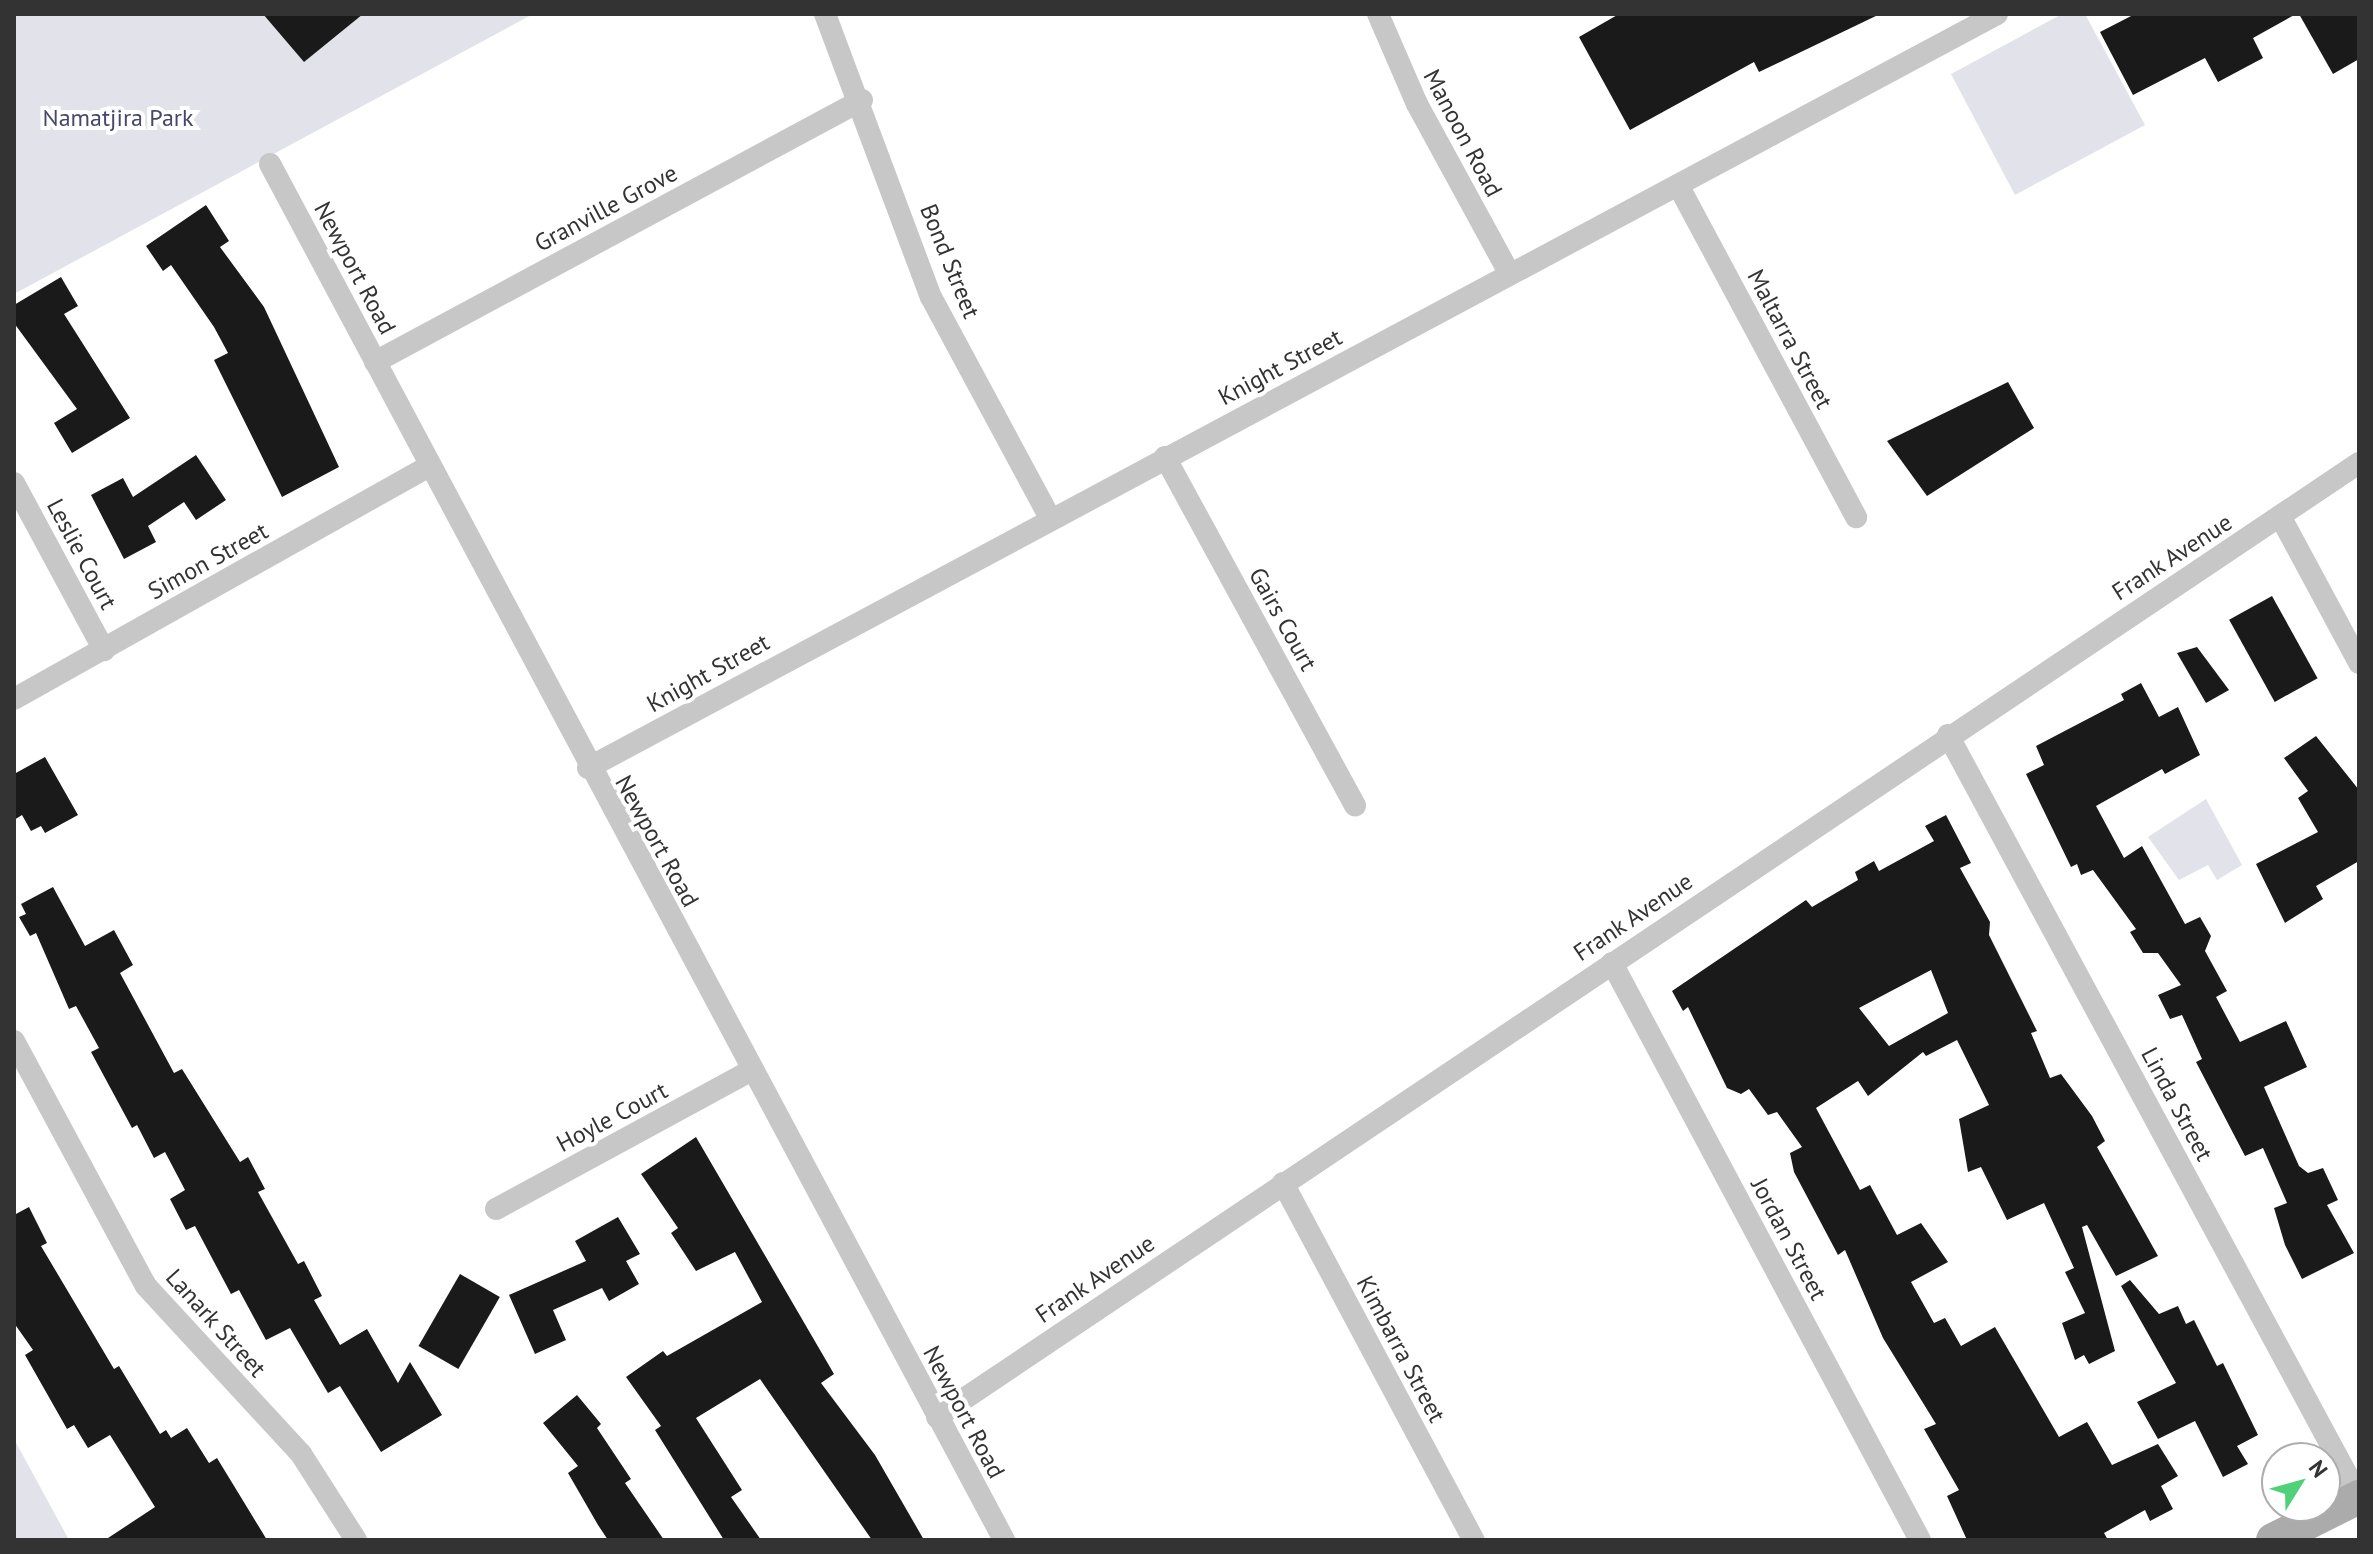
<!DOCTYPE html>
<html>
<head>
<meta charset="utf-8">
<style>
  body { margin:0 }
  #map { position:relative; width:2373px; height:1554px; overflow:hidden; background:#fff; font-family:"PT Sans",sans-serif }
  div>[style] { position:absolute }
  [style*='--x'] { left:calc(var(--x)*1px); top:calc(var(--y)*1px); width:calc(var(--w)*1px); rotate:calc(var(--a)*1deg) }
  .green>* { inset:0; background:#e1e2ea }
  .building>* { inset:0; background:#1a1a1a; transform-origin:0 0 }
  .street>* { height:22px; margin:-11px; padding:0 11px; transform-origin:11px; border-radius:11px; background:#c7c7c7 }
  .primary>* { height:34px; margin:-17px; padding:0 17px; transform-origin:17px; border-radius:17px; background:#ababab }
  span { translate:-50% -50%; white-space:nowrap; text-align:center; line-height:1.15; -webkit-text-stroke:8px #fff; paint-order:stroke }
  .park-label { font-size:24px; color:#45486a }
  .street-label { font-size:24px; color:#333 }
  .frame { position:absolute; inset:0; border:16px solid #333; pointer-events:none }
  .north { position:absolute; left:2261px; top:1442px; width:80px; height:80px; box-sizing:border-box; background:#fff; border:2px solid #adadad; border-radius:50%; rotate:53deg; font-size:22px; font-weight:700; line-height:32px; text-align:center; color:#333 }
  .north::after { content:''; display:block; margin:auto; width:28px; height:36px; background:#4ed178; clip-path:polygon(50% 0,100% 100%,50% 72%,0 100%) }
</style>
</head>
<body>
<div id="map">
  <div class="green">
    <div style="clip-path:polygon(14px 14px,533px 14px,14px 294px)"></div>
    <div style="clip-path:polygon(2062px 14px,2085px 14px,2145px 125px,2015px 195px,1951px 74px)"></div>
    <div style="clip-path:polygon(2206px 799px,2242px 865px,2217px 880px,2208px 865px,2179px 880px,2148px 837px)"></div>
    <div style="clip-path:polygon(14px 1439px,69px 1540px,14px 1540px)"></div>
  </div>
  <div class="building">
    <div style="clip-path:polygon(263px 14px,363px 14px,304px 62px)"></div>
    <div style="clip-path:polygon(1619px 14px,1880px 14px,1759px 72px,1754px 62px,1630px 130px,1579px 37px)"></div>
    <div style="clip-path:polygon(2135px 14px,2296px 14px,2253px 38px,2263px 58px,2218px 82px,2205px 58px,2133px 95px,2100px 32px)"></div>
    <div style="clip-path:polygon(2299px 14px,2359px 14px,2359px 59px,2333px 74px)"></div>
    <div style="clip-path:polygon(206px 205px,229px 241px,220px 247px,264px 307px,339px 467px,282px 497px,214px 360px,228px 353px,214px 327px,171px 265px,163px 271px,146px 246px)"></div>
    <div style="clip-path:polygon(61px 277px,78px 306px,64px 314px,130px 418px,72px 453px,54px 423px,77px 409px,14px 323px,14px 305px)"></div>
    <div style="clip-path:polygon(2008px 382px,2034px 428px,1927px 496px,1887px 441px)"></div>
    <div style="clip-path:polygon(196px 455px,226px 500px,196px 520px,184px 502px,148px 526px,156px 542px,124px 559px,91px 495px,123px 478px,133px 497px)"></div>
    <div style="left:2272px;top:596px;width:94px;height:49px;rotate:61deg"></div>
    <div style="clip-path:polygon(2197px 647px,2229px 690px,2206px 703px,2177px 653px)"></div>
    <div style="clip-path:polygon(2141px 683px,2159px 717px,2178px 707px,2200px 755px,2165px 774px,2162px 769px,2096px 806px,2124px 858px,2142px 846px,2185px 924px,2200px 917px,2211px 936px,2205px 951px,2227px 991px,2216px 997px,2240px 1042px,2286px 1021px,2307px 1067px,2264px 1087px,2299px 1166px,2308px 1173px,2323px 1168px,2338px 1200px,2327px 1205px,2354px 1253px,2302px 1279px,2285px 1245px,2274px 1208px,2287px 1203px,2263px 1148px,2245px 1156px,2196px 1062px,2202px 1059px,2182px 1015px,2170px 1019px,2158px 995px,2181px 985px,2158px 953px,2143px 953px,2130px 932px,2136px 929px,2093px 870px,2081px 875px,2077px 864px,2071px 867px,2026px 774px,2044px 765px,2036px 746px,2124px 700px,2121px 694px)"></div>
    <div style="clip-path:polygon(2316px 736px,2359px 790px,2359px 861px,2316px 886px,2323px 899px,2285px 923px,2256px 864px,2318px 832px,2298px 798px,2308px 791px,2284px 758px)"></div>
    <div style="clip-path:polygon(45px 757px,78px 815px,45px 833px,41px 826px,31px 831px,22px 815px,14px 820px,14px 774px)"></div>
    <div style="clip-path:polygon(evenodd,1946px 815px,1971px 863px,1960px 868px,1990px 922px,1989px 935px,2037px 1031px,2031px 1033px,2050px 1078px,2061px 1074px,2092px 1116px,2105px 1141px,2097px 1147px,2158px 1256px,2116px 1276px,2087px 1225px,2082px 1227px,2115px 1351px,2089px 1364px,2084px 1355px,2075px 1360px,2062px 1323px,2085px 1313px,2065px 1272px,2074px 1268px,2044px 1203px,2007px 1220px,1981px 1167px,1968px 1172px,1959px 1119px,1989px 1105px,1957px 1040px,1926px 1056px,1923px 1052px,1868px 1096px,1858px 1081px,1816px 1108px,1860px 1190px,1870px 1185px,1897px 1235px,1921px 1223px,1948px 1262px,1911px 1282px,1934px 1323px,1945px 1318px,1961px 1346px,1995px 1327px,2059px 1437px,2087px 1422px,2112px 1465px,2158px 1444px,2178px 1476px,2161px 1486px,2173px 1509px,2150px 1521px,2145px 1510px,2104px 1533px,2108px 1540px,1967px 1540px,1947px 1496px,1959px 1490px,1924px 1429px,1936px 1424px,1883px 1338px,1845px 1250px,1838px 1255px,1794px 1172px,1790px 1153px,1802px 1147px,1777px 1112px,1768px 1115px,1749px 1089px,1741px 1094px,1727px 1088px,1688px 1007px,1683px 1011px,1672px 991px,1806px 900px,1812px 907px,1858px 880px,1855px 872px,1874px 861px,1879px 871px,1934px 841px,1925px 826px,1946px 815px,1931px 970px,1948px 1013px,1889px 1046px,1859px 1008px,1931px 970px)"></div>
    <div style="clip-path:polygon(53px 887px,85px 946px,114px 930px,133px 965px,120px 973px,174px 1073px,182px 1069px,240px 1162px,248px 1157px,265px 1189px,258px 1192px,298px 1264px,304px 1261px,322px 1296px,314px 1300px,340px 1345px,367px 1329px,398px 1383px,410px 1362px,442px 1415px,381px 1452px,340px 1386px,328px 1393px,290px 1328px,266px 1340px,239px 1290px,231px 1294px,195px 1226px,186px 1230px,170px 1199px,185px 1190px,165px 1152px,154px 1158px,137px 1125px,132px 1128px,91px 1052px,99px 1048px,76px 1006px,69px 1009px,36px 933px,30px 936px,19px 917px,26px 914px,21px 904px)"></div>
    <div style="clip-path:polygon(696px 1137px,834px 1374px,821px 1383px,875px 1455px,924px 1540px,872px 1540px,760px 1379px,696px 1418px,742px 1490px,731px 1497px,761px 1540px,724px 1540px,655px 1430px,661px 1426px,626px 1377px,663px 1351px,667px 1356px,762px 1302px,735px 1252px,696px 1271px,671px 1233px,678px 1228px,641px 1174px)"></div>
    <div style="clip-path:polygon(29px 1207px,47px 1243px,41px 1246px,114px 1369px,119px 1366px,160px 1434px,166px 1430px,171px 1438px,187px 1428px,209px 1463px,217px 1458px,267px 1540px,105px 1540px,155px 1507px,110px 1435px,88px 1448px,74px 1425px,67px 1429px,25px 1355px,33px 1350px,14px 1323px,14px 1215px)"></div>
    <div style="clip-path:polygon(618px 1217px,640px 1254px,626px 1261px,639px 1284px,609px 1301px,602px 1288px,553px 1310px,566px 1340px,535px 1354px,509px 1295px,586px 1261px,575px 1241px)"></div>
    <div style="left:460px;top:1274px;width:46px;height:83px;rotate:30deg"></div>
    <div style="clip-path:polygon(2130px 1280px,2159px 1314px,2178px 1306px,2186px 1324px,2194px 1320px,2217px 1366px,2223px 1363px,2258px 1435px,2237px 1446px,2248px 1464px,2223px 1477px,2195px 1421px,2158px 1439px,2137px 1402px,2176px 1383px,2121px 1286px)"></div>
    <div style="clip-path:polygon(577px 1395px,601px 1424px,597px 1428px,631px 1479px,625px 1483px,664px 1540px,608px 1540px,598px 1525px,568px 1473px,578px 1466px,543px 1423px)"></div>
  </div>
  <div class="street">
    <div style="--x:825;--y:14;--w:302;--a:69.5"></div>
    <div style="--x:931;--y:297;--w:249;--a:61.7"></div>
    <div style="--x:1378;--y:14;--w:98;--a:66.6"></div>
    <div style="--x:1417;--y:104;--w:192;--a:61.4"></div>
    <div style="--x:270;--y:164;--w:1560;--a:61.92"></div>
    <div style="--x:1678;--y:185;--w:377;--a:61.8"></div>
    <div style="--x:375;--y:362;--w:553;--a:-28.28"></div>
    <div style="--x:1165;--y:457;--w:397;--a:61.4"></div>
    <div style="--x:14;--y:483;--w:190;--a:61.7"></div>
    <div style="--x:2280;--y:516;--w:167;--a:61.7"></div>
    <div style="--x:14;--y:699;--w:475;--a:-29.3"></div>
    <div style="--x:1948;--y:735;--w:866;--a:61.66"></div>
    <div style="--x:588;--y:768;--w:1598;--a:-28.15"></div>
    <div style="--x:1612;--y:963;--w:654;--a:61.91"></div>
    <div style="--x:14;--y:1041;--w:278;--a:61.7"></div>
    <div style="--x:146;--y:1286;--w:229;--a:47.3"></div>
    <div style="--x:301;--y:1454;--w:102;--a:57.4"></div>
    <div style="--x:1283;--y:1183;--w:405;--a:61.9"></div>
    <div style="--x:496;--y:1209;--w:291;--a:-28.5"></div>
    <div style="--x:937;--y:1417;--w:1712;--a:-33.86"></div>
  </div>
  <div class="primary">
    <div style="--x:2273;--y:1540;--w:96;--a:-26.6"></div>
  </div>
  <div class="park-label">
    <span style="left:118px;top:118px">Namatjira Park</span>
  </div>
  <div class="street-label">
    <span style="left:1463px;top:133px;rotate:62deg">Manoon Road</span>
    <span style="left:606px;top:208px;rotate:-28deg">Granville Grove</span>
    <span style="left:950px;top:261px;rotate:68deg">Bond Street</span>
    <span style="left:355px;top:268px;rotate:62deg">Newport Road</span>
    <span style="left:1790px;top:339px;rotate:62deg">Maltarra Street</span>
    <span style="left:1280px;top:367px;rotate:-28deg">Knight Street</span>
    <span style="left:82px;top:554px;rotate:62deg">Leslie Court</span>
    <span style="left:2172px;top:557px;rotate:-33deg">Frank Avenue</span>
    <span style="left:208px;top:561px;rotate:-29deg">Simon Street</span>
    <span style="left:1283px;top:619px;rotate:61deg">Gairs Court</span>
    <span style="left:708px;top:673px;rotate:-29deg">Knight Street</span>
    <span style="left:657px;top:841px;rotate:61deg">Newport Road</span>
    <span style="left:1633px;top:917px;rotate:-34deg">Frank Avenue</span>
    <span style="left:2177px;top:1104px;rotate:62deg">Linda Street</span>
    <span style="left:612px;top:1117px;rotate:-28deg">Hoyle Court</span>
    <span style="left:1789px;top:1239px;rotate:62deg">Jordan Street</span>
    <span style="left:1095px;top:1279px;rotate:-34deg">Frank Avenue</span>
    <span style="left:216px;top:1323px;rotate:48deg">Lanark Street</span>
    <span style="left:1401px;top:1349px;rotate:62deg">Kimbarra Street</span>
    <span style="left:964px;top:1412px;rotate:62deg">Newport Road</span>
  </div>
  <div class="frame"></div>
  <div class="north">N</div>
</div>
</body>
</html>
